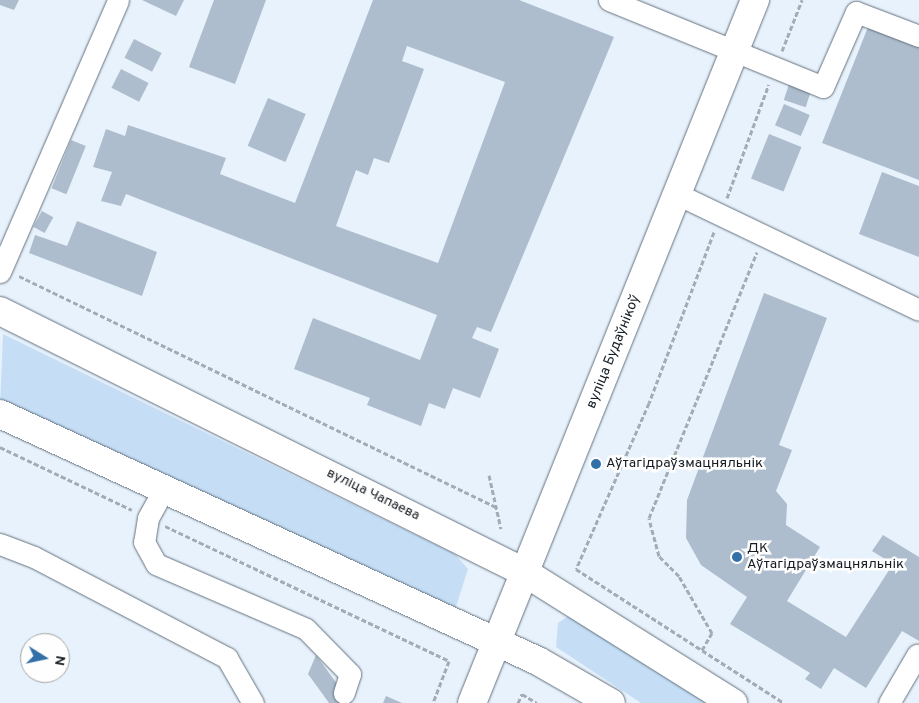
<!DOCTYPE html>
<html>
<head>
<meta charset="utf-8">
<style>
  body { margin:0 }
  #map { position:relative; width:919px; height:703px; overflow:hidden; background:#e8f2fc; font-family:Overpass,sans-serif }
  div>[style] { position:absolute }
  [style*='--x'] { left:calc(var(--x)*1px); top:calc(var(--y)*1px); width:calc(var(--w)*1px); rotate:calc(var(--a)*1deg) }
  .green>* { inset:0; background:#c5def6 }
  .building>* { inset:0; background:#adbdcd; transform-origin:0 0 }
  .path>* { height:3px; margin-top:-1.5px; transform-origin:0; background:repeating-linear-gradient(90deg,#a3acb4 0 5px,transparent 0 7.5px) }
  .roads { filter:drop-shadow(0 0 1px #63717f) drop-shadow(0 0 1px #63717f) }
  .minor>* { height:21px; margin:-10.5px; padding:0 10.5px; transform-origin:10.5px; border-radius:10.5px; background:#fff }
  .major>* { height:28px; margin:-14px; padding:0 14px; transform-origin:14px; border-radius:14px; background:#fff }
  .dots>* { width:14px; height:14px; translate:-50% -50%; box-sizing:border-box; border:2px solid #fefefe; border-radius:50% }
  span { translate:-50% -50%; white-space:nowrap; text-align:center; line-height:1.15; -webkit-text-stroke:5px #fefefe; paint-order:stroke }
  .street-label { font-size:14px; color:#161c22 }
  .poi-label { font-size:14px; color:#161c22 }
  .left { translate:0 -50%; text-align:left }
  .north { position:absolute; left:20px; top:633px; width:50px; height:50px; box-sizing:border-box; background:#fefefe; border:1px solid #a1a4a6; border-radius:50%; rotate:100deg; font-size:14px; font-weight:700; line-height:20px; text-align:center; color:#161c22 }
  .north::after { content:''; display:block; margin:auto; width:18px; height:22px; background:#3270a7; clip-path:polygon(50% 0,100% 100%,50% 72%,0 100%) }
</style>
</head>
<body>
<div id="map">
  <div class="green">
    <div style="clip-path:polygon(3px 334px,455px 554px,468px 569px,455px 610px,0 407px)"></div>
    <div style="clip-path:polygon(571px 614px,719px 703px,641px 703px,556px 647px,558px 623px)"></div>
  </div>
  <div class="building">
    <div style="clip-path:polygon(0 0,19px 0,14px 10px,0 5px)"></div>
    <div style="clip-path:polygon(142px 0,184px 0,176px 16px)"></div>
    <div style="clip-path:polygon(214px 0,266px 0,235px 84px,189px 67px)"></div>
    <div style="clip-path:polygon(evenodd,373px 0,519px 0,614px 37px,491px 332px,477px 327px,472px 338px,499px 349px,480px 398px,453px 388px,445px 409px,429px 403px,421px 426px,367px 405px,370px 398px,294px 369px,313px 318px,420px 360px,437px 315px,126px 194px,121px 206px,101px 201px,112px 172px,93px 167px,106px 129px,125px 136px,128px 125px,226px 158px,220px 174px,295px 203px,373px 0,407px 46px,505px 82px,438px 263px,336px 226px,356px 170px,368px 175px,374px 158px,389px 163px,424px 69px,402px 61px,407px 46px)"></div>
    <div style="clip-path:polygon(870px 22px,919px 41px,919px 180px,822px 143px)"></div>
    <div style="left:134px;top:39px;width:31px;height:21px;rotate:27deg"></div>
    <div style="left:121px;top:69px;width:31px;height:21px;rotate:27deg"></div>
    <div style="left:790px;top:81px;width:23px;height:20px;rotate:18deg"></div>
    <div style="left:268px;top:98px;width:41px;height:52px;rotate:23deg"></div>
    <div style="left:784px;top:104px;width:28px;height:23px;rotate:23deg"></div>
    <div style="left:769px;top:134px;width:35px;height:48px;rotate:22deg"></div>
    <div style="left:71px;top:140px;width:16px;height:52px;rotate:22deg"></div>
    <div style="clip-path:polygon(882px 172px,919px 186px,919px 257px,859px 234px)"></div>
    <div style="left:42px;top:211px;width:13px;height:18px;rotate:29deg"></div>
    <div style="clip-path:polygon(77px 221px,157px 252px,142px 296px,29px 253px,35px 235px,67px 246px)"></div>
    <div style="clip-path:polygon(764px 293px,827px 318px,779px 445px,792px 450px,776px 491px,787px 504px,786px 525px,820px 547px,787px 601px,846px 637px,893px 564px,872px 551px,883px 535px,919px 557px,919px 641px,902px 631px,866px 688px,834px 668px,821px 689px,805px 679px,810px 673px,730px 624px,747px 597px,701px 565px,686px 538px,687px 500px)"></div>
    <div style="clip-path:polygon(316px 655px,351px 703px,329px 703px,308px 674px)"></div>
    <div style="clip-path:polygon(386px 696px,402px 703px,383px 703px)"></div>
  </div>
  <div class="path">
    <div style="--x:782;--y:51;--w:55;--a:-68.6"></div>
    <div style="--x:727;--y:198;--w:121;--a:-69.8"></div>
    <div style="--x:714;--y:232;--w:183;--a:110.8"></div>
    <div style="--x:649;--y:403;--w:181;--a:113.7"></div>
    <div style="--x:576;--y:569;--w:247;--a:32.8"></div>
    <div style="--x:19;--y:276;--w:532;--a:25.84"></div>
    <div style="--x:0;--y:447;--w:146;--a:25.5"></div>
    <div style="--x:489;--y:475;--w:55;--a:77.5"></div>
    <div style="--x:165;--y:526;--w:314;--a:25.4"></div>
    <div style="--x:449;--y:661;--w:45;--a:110.9"></div>
    <div style="--x:702;--y:650;--w:20;--a:-60"></div>
    <div style="--x:712;--y:633;--w:66;--a:-120.1"></div>
    <div style="--x:679;--y:576;--w:28;--a:-135"></div>
    <div style="--x:659;--y:556;--w:39;--a:-105"></div>
    <div style="--x:649;--y:518;--w:287;--a:-67.9"></div>
    <div style="--x:518;--y:703;--w:10;--a:-66"></div>
    <div style="--x:522;--y:694;--w:17;--a:31"></div>
  </div>
  <div class="roads">
    <div class="minor">
      <div style="--x:609;--y:0;--w:231;--a:22.1"></div>
      <div style="--x:823;--y:87;--w:82;--a:-66.3"></div>
      <div style="--x:856;--y:12;--w:67;--a:20.9"></div>
      <div style="--x:677;--y:194;--w:268;--a:25.6"></div>
      <div style="--x:0;--y:272;--w:296;--a:-66.5"></div>
      <div style="--x:164;--y:489;--w:33;--a:119"></div>
      <div style="--x:148;--y:518;--w:24;--a:99"></div>
      <div style="--x:144;--y:542;--w:25;--a:61"></div>
      <div style="--x:156;--y:564;--w:163;--a:23.4"></div>
      <div style="--x:306;--y:629;--w:63;--a:45.6"></div>
      <div style="--x:350;--y:674;--w:20;--a:108"></div>
      <div style="--x:0;--y:544;--w:36;--a:21"></div>
      <div style="--x:34;--y:557;--w:218;--a:27.6"></div>
      <div style="--x:227;--y:658;--w:52;--a:60"></div>
      <div style="--x:889;--y:703;--w:56;--a:-59.7"></div>
    </div>
    <div class="major">
      <div style="--x:0;--y:311;--w:585;--a:26.48"></div>
      <div style="--x:524;--y:572;--w:247;--a:32.1"></div>
      <div style="--x:0;--y:414;--w:592;--a:24.66"></div>
      <div style="--x:538;--y:661;--w:84;--a:29.9"></div>
      <div style="--x:472;--y:703;--w:758;--a:-68.07"></div>
    </div>
  </div>
  <div class="dots">
    <div style="left:596px;top:464px;background:#3270a7"></div>
    <div style="left:737px;top:557px;background:#3270a7"></div>
  </div>
  <div class="street-label">
    <span style="left:614px;top:352px;rotate:-68deg">вуліца Будаўнікоў</span>
    <span style="left:373px;top:495px;rotate:26deg">вуліца Чапаева</span>
  </div>
  <div class="poi-label">
    <span class="left" style="left:606px;top:464px">Аўтагідраўзмацняльнік</span>
    <span class="left" style="left:747px;top:557px">ДК<br>Аўтагідраўзмацняльнік</span>
  </div>
  <div class="north">N</div>
</div>
</body>
</html>
